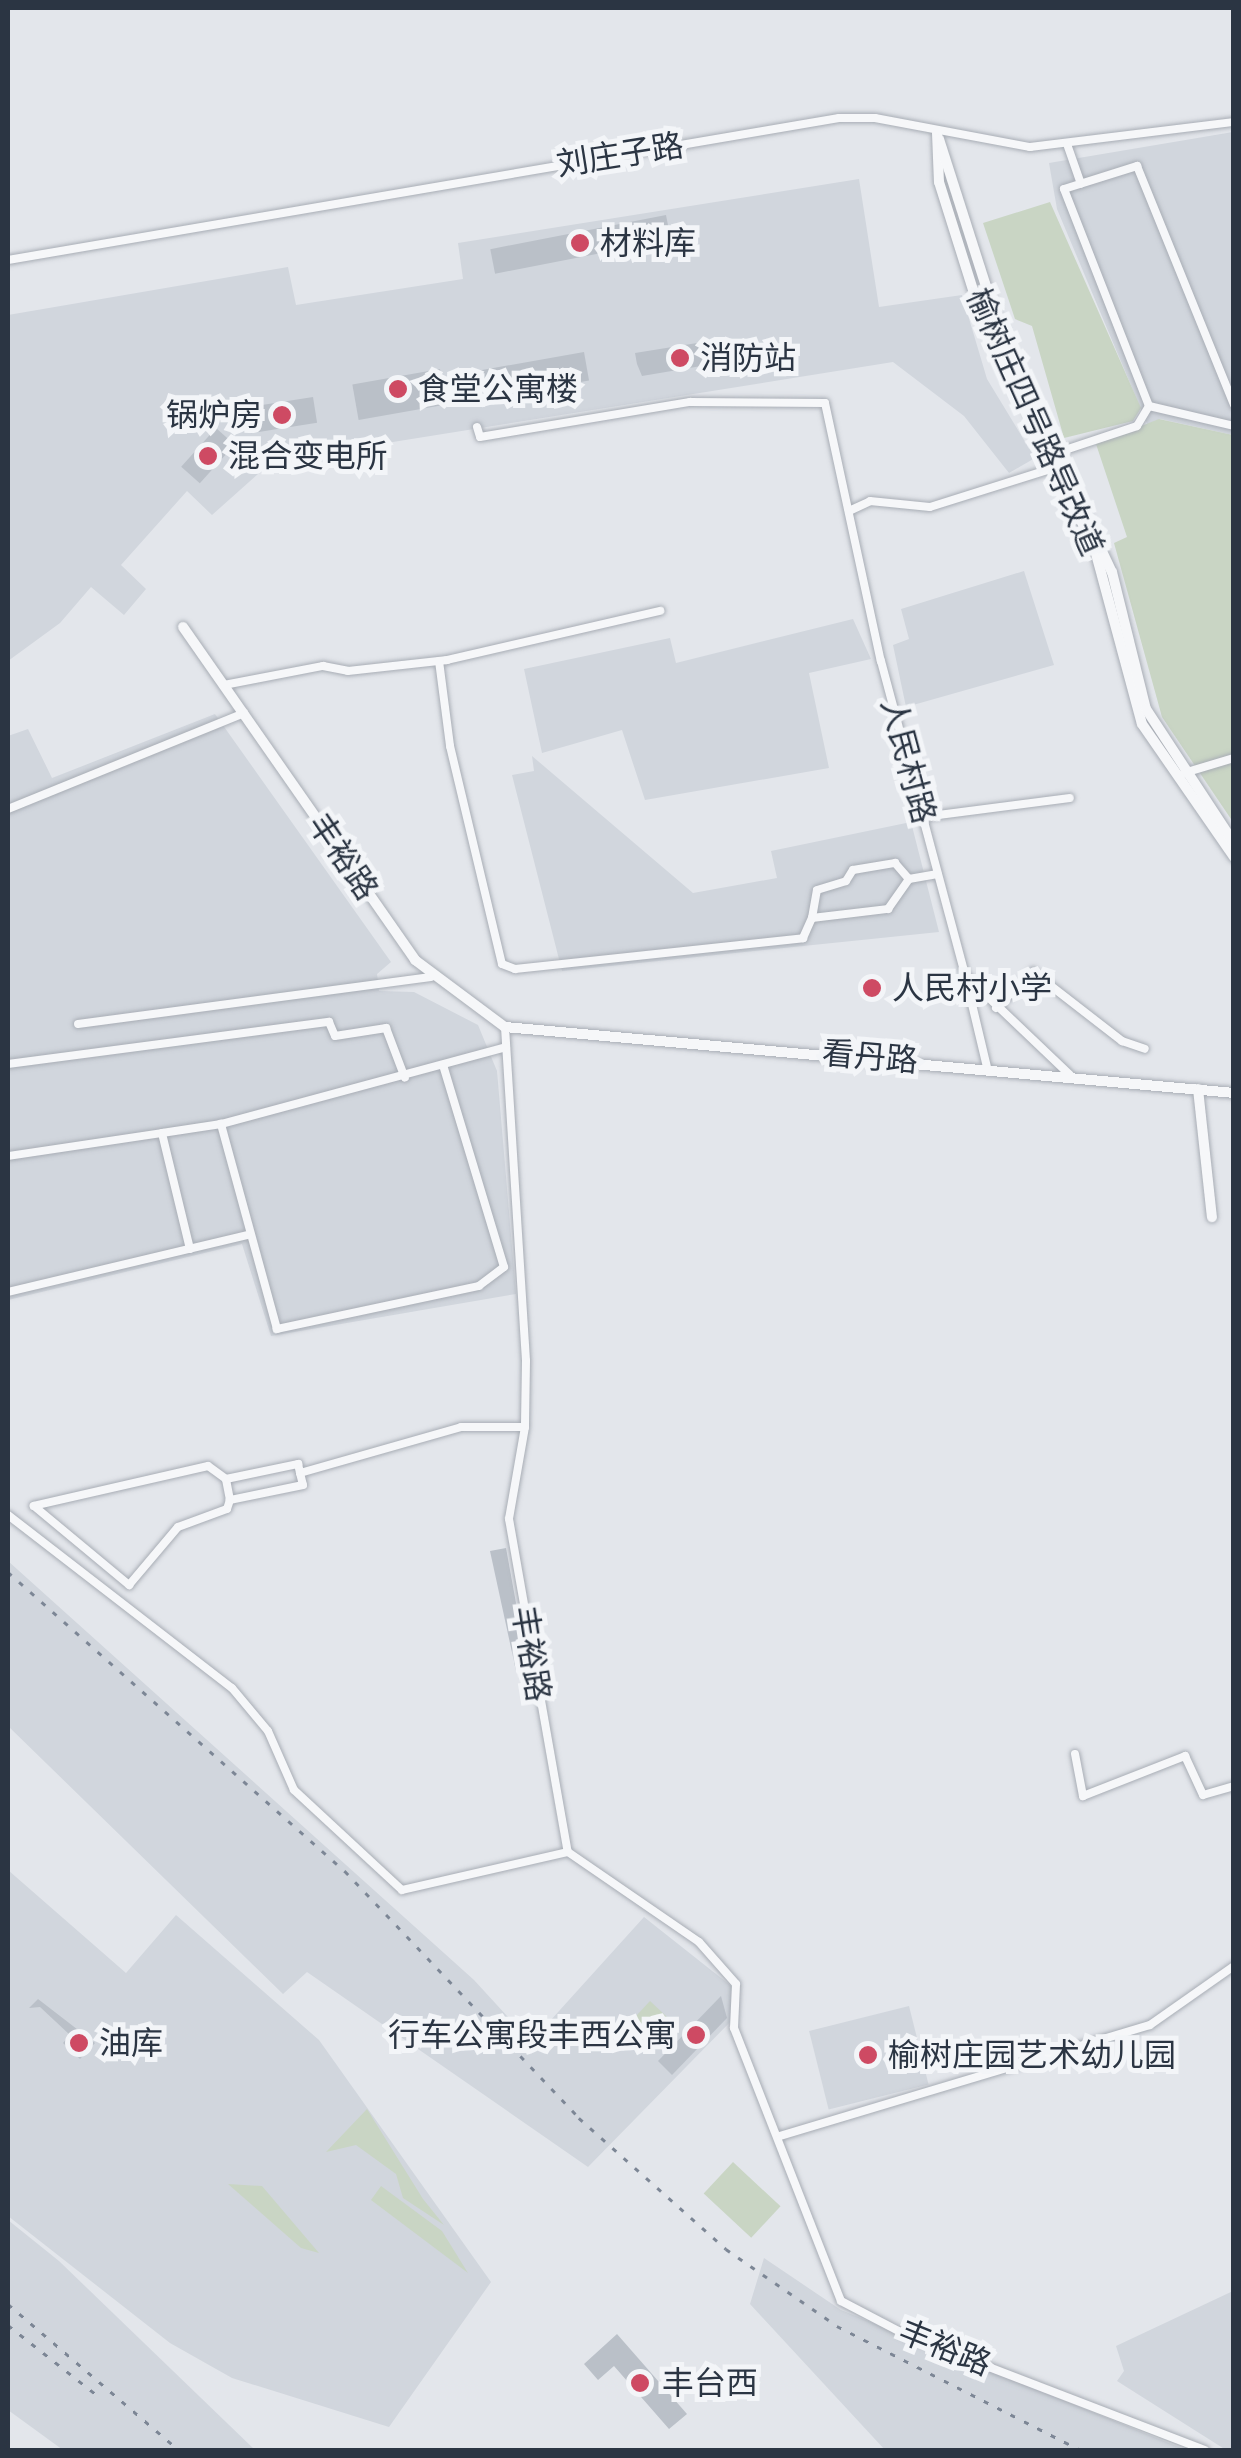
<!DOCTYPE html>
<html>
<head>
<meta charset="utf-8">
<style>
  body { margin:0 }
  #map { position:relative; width:1241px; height:2458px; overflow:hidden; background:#e3e6eb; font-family:"Work Sans","Noto Sans SC",sans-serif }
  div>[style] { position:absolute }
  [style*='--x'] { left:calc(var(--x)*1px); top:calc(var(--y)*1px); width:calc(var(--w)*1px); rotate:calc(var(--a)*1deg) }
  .built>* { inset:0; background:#d1d6dd; transform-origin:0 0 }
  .green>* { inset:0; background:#c9d5c4; transform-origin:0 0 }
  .building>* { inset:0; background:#bac0c8; transform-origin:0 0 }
  .roads { filter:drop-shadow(0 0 2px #a8adb5) drop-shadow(0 0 2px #a8adb5) }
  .minor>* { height:8px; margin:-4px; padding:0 4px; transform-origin:4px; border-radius:4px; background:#f6f7f9 }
  .tertiary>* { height:10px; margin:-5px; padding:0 5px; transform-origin:5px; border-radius:5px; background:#f6f7f9 }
  .rail>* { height:2.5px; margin-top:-1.25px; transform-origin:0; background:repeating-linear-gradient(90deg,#7c8695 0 5px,transparent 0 15px) }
  .dots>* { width:28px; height:28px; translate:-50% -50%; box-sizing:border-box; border:5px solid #f3f5f8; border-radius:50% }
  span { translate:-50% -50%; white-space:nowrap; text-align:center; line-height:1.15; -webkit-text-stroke:10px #f3f5f8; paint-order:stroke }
  .street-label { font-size:32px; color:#2b3543 }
  .poi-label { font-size:32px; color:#2b3543 }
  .left { translate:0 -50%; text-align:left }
  .right { translate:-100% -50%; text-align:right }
  .frame { position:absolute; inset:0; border:10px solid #2b3543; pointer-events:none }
</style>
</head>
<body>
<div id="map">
  <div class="built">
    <div style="clip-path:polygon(1233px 132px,1233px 435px,1160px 419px,1148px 426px,1057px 209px,1049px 163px)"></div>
    <div style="clip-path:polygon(859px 179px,879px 307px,962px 295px,987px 379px,1035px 458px,1009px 473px,964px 416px,893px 362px,299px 457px,258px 474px,212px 515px,187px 491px,121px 565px,146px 589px,124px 615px,91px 587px,60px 623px,8px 661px,8px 315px,288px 267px,296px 305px,463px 279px,458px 243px)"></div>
    <div style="clip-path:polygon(1024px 571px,1054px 665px,906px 707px,893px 645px,909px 639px,901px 609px)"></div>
    <div style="clip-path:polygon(853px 619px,871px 659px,809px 673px,829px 768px,645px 800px,622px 730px,542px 753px,524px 669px,670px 638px,676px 663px)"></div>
    <div style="clip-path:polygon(215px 714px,391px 962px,377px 974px,379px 991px,414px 992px,478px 1025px,497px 1071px,516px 1294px,271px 1336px,242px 1244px,8px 1300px,8px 736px,28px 729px,52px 778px)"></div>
    <div style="clip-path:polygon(532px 756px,693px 893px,777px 878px,771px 851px,911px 822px,939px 932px,562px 971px,512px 775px,534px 771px)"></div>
    <div style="clip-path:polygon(8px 1561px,474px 1980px,531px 2042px,644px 1917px,735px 1989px,736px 2016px,588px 2167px,307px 1972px,283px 1994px,8px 1726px)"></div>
    <div style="clip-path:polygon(8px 1870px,126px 1973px,176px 1915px,319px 2040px,491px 2282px,389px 2427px,232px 2378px,170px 2343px,8px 2216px)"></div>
    <div style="left:909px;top:2006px;width:81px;height:103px;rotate:76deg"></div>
    <div style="clip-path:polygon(8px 2220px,59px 2261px,255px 2450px,63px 2450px,8px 2410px)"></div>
    <div style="clip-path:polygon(764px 2258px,841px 2310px,1186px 2450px,885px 2450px,750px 2304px)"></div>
    <div style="clip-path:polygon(1233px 2291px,1234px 2450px,1226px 2450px,1117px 2381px,1124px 2371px,1116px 2346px)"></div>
  </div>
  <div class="green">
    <div style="clip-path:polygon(1050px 202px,1141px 408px,1133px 421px,1064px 438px,1032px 326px,1015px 319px,983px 223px)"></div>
    <div style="clip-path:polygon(1159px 419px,1233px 435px,1233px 822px,1162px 717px,1114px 543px,1127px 537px,1096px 444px)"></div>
    <div style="left:650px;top:2001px;width:23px;height:44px;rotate:43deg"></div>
    <div style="clip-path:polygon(367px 2109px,423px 2199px,444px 2225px,403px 2198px,396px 2174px,356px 2145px,326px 2152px)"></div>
    <div style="left:733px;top:2162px;width:65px;height:43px;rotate:43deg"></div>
    <div style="clip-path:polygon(228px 2184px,262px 2186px,319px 2253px,301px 2248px)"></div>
    <div style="clip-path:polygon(381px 2186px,442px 2231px,468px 2273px,371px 2200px)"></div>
  </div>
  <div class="building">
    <div style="left:666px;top:215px;width:25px;height:179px;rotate:79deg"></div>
    <div style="clip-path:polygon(722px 339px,725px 362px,642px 376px,637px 364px,635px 353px)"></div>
    <div style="left:584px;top:352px;width:29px;height:105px;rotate:80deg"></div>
    <div style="left:440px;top:369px;width:36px;height:89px;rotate:80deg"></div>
    <div style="left:313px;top:397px;width:26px;height:67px;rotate:81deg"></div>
    <div style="left:216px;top:428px;width:25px;height:52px;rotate:42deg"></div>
    <div style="clip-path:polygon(506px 1548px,528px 1669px,516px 1671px,490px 1551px)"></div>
    <div style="clip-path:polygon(721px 1996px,727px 2018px,672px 2075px,658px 2061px)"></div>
    <div style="clip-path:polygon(38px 1999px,95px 2043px,80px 2059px,63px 2043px,70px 2035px,40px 2007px,29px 2008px)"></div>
    <div style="clip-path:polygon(617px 2334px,687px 2414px,669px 2429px,614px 2366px,598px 2380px,584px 2364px)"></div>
  </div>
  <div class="roads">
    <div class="minor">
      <div style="--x:1067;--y:144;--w:42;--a:70.7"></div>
      <div style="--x:8;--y:260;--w:843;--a:-9.7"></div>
      <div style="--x:839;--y:118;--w:36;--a:0"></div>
      <div style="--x:875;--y:118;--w:158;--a:10.6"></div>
      <div style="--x:1030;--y:147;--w:206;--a:-7"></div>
      <div style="--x:1149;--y:406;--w:233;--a:-111.4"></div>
      <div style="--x:1064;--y:189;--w:77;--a:-17.5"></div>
      <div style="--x:1137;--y:166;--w:258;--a:67.9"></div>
      <div style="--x:1149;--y:406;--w:87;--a:13.2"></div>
      <div style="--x:477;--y:427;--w:10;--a:73"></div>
      <div style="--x:480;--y:437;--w:213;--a:-9.5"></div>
      <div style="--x:690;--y:402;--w:135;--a:0.4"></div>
      <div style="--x:825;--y:403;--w:264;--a:77.8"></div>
      <div style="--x:881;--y:661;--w:325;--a:75"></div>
      <div style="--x:965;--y:975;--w:145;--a:43.6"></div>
      <div style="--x:1059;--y:452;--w:82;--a:-18.4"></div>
      <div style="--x:1137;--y:426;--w:23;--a:-59"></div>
      <div style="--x:849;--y:511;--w:23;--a:-25"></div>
      <div style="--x:870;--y:501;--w:60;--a:5.7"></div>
      <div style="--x:930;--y:507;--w:136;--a:-17.5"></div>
      <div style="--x:439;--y:661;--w:86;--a:82.6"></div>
      <div style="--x:450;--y:746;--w:224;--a:76.6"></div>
      <div style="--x:502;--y:964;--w:14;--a:21"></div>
      <div style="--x:515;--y:969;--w:290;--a:-6.1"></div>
      <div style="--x:803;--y:938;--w:22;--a:-66"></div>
      <div style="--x:812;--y:918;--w:77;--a:-6.8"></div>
      <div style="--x:888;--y:909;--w:37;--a:-55"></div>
      <div style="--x:909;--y:879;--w:29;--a:-10"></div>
      <div style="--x:224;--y:685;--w:101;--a:-10.9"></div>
      <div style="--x:323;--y:666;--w:25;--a:11"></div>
      <div style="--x:348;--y:671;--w:100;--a:-6.3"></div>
      <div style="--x:447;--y:660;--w:219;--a:-13"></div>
      <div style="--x:1184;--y:773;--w:52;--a:-16.7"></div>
      <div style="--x:8;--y:809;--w:255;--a:-22.1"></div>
      <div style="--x:923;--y:817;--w:148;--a:-7.4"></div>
      <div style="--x:812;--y:918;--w:28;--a:-80"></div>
      <div style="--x:817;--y:890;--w:30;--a:-17"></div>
      <div style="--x:846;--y:881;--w:13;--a:-58"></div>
      <div style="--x:853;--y:870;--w:43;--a:-9.5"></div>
      <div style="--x:895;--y:863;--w:21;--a:49"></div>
      <div style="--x:966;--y:979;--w:90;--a:76.6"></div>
      <div style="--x:996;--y:1008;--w:52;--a:-44.2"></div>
      <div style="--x:1033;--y:972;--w:113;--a:37.8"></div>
      <div style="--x:1122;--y:1041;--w:24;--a:19"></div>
      <div style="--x:78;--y:1024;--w:356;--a:-7.6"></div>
      <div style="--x:505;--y:1027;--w:335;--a:86.4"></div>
      <div style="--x:526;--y:1361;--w:66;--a:90.9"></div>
      <div style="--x:525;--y:1427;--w:93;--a:99.9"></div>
      <div style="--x:509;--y:1519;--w:338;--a:80"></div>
      <div style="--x:568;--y:1852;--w:159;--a:34.5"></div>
      <div style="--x:699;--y:1942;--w:56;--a:48.6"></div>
      <div style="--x:736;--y:1984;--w:44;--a:92.6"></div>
      <div style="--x:734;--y:2028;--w:293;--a:68.6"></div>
      <div style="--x:841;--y:2301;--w:76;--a:27.6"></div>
      <div style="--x:908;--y:2336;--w:318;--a:21"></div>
      <div style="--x:8;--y:1064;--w:324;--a:-7.5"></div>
      <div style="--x:329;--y:1022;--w:15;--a:67"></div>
      <div style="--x:335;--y:1036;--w:52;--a:-8.9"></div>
      <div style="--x:386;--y:1028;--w:53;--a:69.2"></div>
      <div style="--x:443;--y:1065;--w:211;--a:73.2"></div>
      <div style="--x:504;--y:1267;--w:31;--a:143"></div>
      <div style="--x:479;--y:1286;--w:207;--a:168"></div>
      <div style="--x:277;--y:1329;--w:213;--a:-105.3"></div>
      <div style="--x:221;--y:1124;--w:295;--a:-15.1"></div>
      <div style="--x:8;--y:1156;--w:156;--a:-8.5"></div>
      <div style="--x:190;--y:1249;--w:119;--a:-103.6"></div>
      <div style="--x:162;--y:1133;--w:60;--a:-8.7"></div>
      <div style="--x:8;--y:1292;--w:246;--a:-13.4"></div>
      <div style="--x:300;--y:1473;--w:12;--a:76"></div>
      <div style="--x:303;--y:1485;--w:75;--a:168.4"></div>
      <div style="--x:230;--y:1500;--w:21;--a:-101"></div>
      <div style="--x:226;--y:1479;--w:74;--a:-11.8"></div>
      <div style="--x:298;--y:1464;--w:9;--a:77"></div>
      <div style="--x:300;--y:1473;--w:167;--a:-15.9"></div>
      <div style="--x:461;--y:1427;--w:64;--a:0"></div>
      <div style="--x:226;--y:1479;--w:22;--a:-144"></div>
      <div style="--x:208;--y:1466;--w:179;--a:167.1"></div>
      <div style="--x:34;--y:1506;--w:124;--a:39.7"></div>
      <div style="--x:129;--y:1585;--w:76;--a:-49.8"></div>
      <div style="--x:178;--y:1527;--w:52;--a:-20.2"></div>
      <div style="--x:227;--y:1509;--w:9;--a:-72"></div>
      <div style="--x:8;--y:1515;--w:283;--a:37.7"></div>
      <div style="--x:232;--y:1688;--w:56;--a:50.1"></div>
      <div style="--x:268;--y:1731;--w:64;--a:66.2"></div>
      <div style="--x:294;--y:1790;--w:147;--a:42.8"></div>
      <div style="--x:402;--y:1890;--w:170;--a:-12.9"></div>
      <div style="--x:1075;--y:1754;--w:43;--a:79.2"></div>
      <div style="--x:1083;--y:1796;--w:110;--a:-21.4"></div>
      <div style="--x:1185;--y:1756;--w:43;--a:65.2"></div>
      <div style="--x:1203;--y:1795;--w:32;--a:-16"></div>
      <div style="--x:780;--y:2136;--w:386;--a:-16.7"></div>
      <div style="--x:1150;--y:2025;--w:103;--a:-35.1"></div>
    </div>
    <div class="tertiary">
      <div style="--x:937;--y:133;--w:49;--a:87.7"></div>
      <div style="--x:939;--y:182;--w:120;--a:72.5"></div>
      <div style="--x:975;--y:296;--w:281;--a:64.7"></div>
      <div style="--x:1095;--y:550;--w:180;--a:74.9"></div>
      <div style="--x:1142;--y:724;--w:162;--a:55.3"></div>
      <div style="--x:939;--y:139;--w:214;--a:72.3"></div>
      <div style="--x:1004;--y:343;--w:253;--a:64.8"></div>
      <div style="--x:1112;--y:572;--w:141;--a:76.1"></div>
      <div style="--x:1146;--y:709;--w:160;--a:56.7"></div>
      <div style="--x:183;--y:627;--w:406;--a:55.1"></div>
      <div style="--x:415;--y:960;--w:112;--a:36.7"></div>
      <div style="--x:505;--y:1027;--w:732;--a:5.17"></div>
      <div style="--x:1198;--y:1089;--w:129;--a:83.8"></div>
    </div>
  </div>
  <div class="rail">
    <div style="--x:8;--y:1572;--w:451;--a:41.6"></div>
    <div style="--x:345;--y:1871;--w:340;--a:46.5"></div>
    <div style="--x:579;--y:2118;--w:197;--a:41.7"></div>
    <div style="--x:726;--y:2249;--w:135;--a:34.7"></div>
    <div style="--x:837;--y:2326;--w:273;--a:27"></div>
    <div style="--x:8;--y:2304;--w:225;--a:40.5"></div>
    <div style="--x:8;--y:2325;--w:113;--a:38.2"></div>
  </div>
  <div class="dots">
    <div style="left:580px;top:243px;background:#ce4a63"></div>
    <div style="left:680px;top:358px;background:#ce4a63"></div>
    <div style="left:398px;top:389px;background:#ce4a63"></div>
    <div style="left:282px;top:415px;background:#ce4a63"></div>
    <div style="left:208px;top:456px;background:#ce4a63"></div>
    <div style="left:872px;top:988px;background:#ce4a63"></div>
    <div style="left:696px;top:2035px;background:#ce4a63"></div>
    <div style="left:79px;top:2043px;background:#ce4a63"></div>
    <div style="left:868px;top:2055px;background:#ce4a63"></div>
    <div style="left:640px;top:2383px;background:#ce4a63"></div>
  </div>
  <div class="street-label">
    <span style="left:620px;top:155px;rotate:-9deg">刘庄子路</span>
    <span style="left:1035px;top:422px;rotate:66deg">榆树庄四号路导改道</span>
    <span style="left:908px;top:761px;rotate:75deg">人民村路</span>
    <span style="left:343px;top:857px;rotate:56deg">丰裕路</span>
    <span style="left:870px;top:1057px;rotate:5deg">看丹路</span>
    <span style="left:531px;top:1654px;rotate:81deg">丰裕路</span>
    <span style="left:945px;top:2348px;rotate:22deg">丰裕路</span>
  </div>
  <div class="poi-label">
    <span class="left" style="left:600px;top:243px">材料库</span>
    <span class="left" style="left:700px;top:358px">消防站</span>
    <span class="left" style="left:418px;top:389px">食堂公寓楼</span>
    <span class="right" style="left:262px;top:415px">锅炉房</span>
    <span class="left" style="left:228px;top:456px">混合变电所</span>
    <span class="left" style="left:892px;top:988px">人民村小学</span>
    <span class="right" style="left:676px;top:2035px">行车公寓段丰西公寓</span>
    <span class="left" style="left:99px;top:2043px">油库</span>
    <span class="left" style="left:888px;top:2055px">榆树庄园艺术幼儿园</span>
    <span class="left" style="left:662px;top:2383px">丰台西</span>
  </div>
  <div class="frame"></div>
</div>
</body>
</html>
